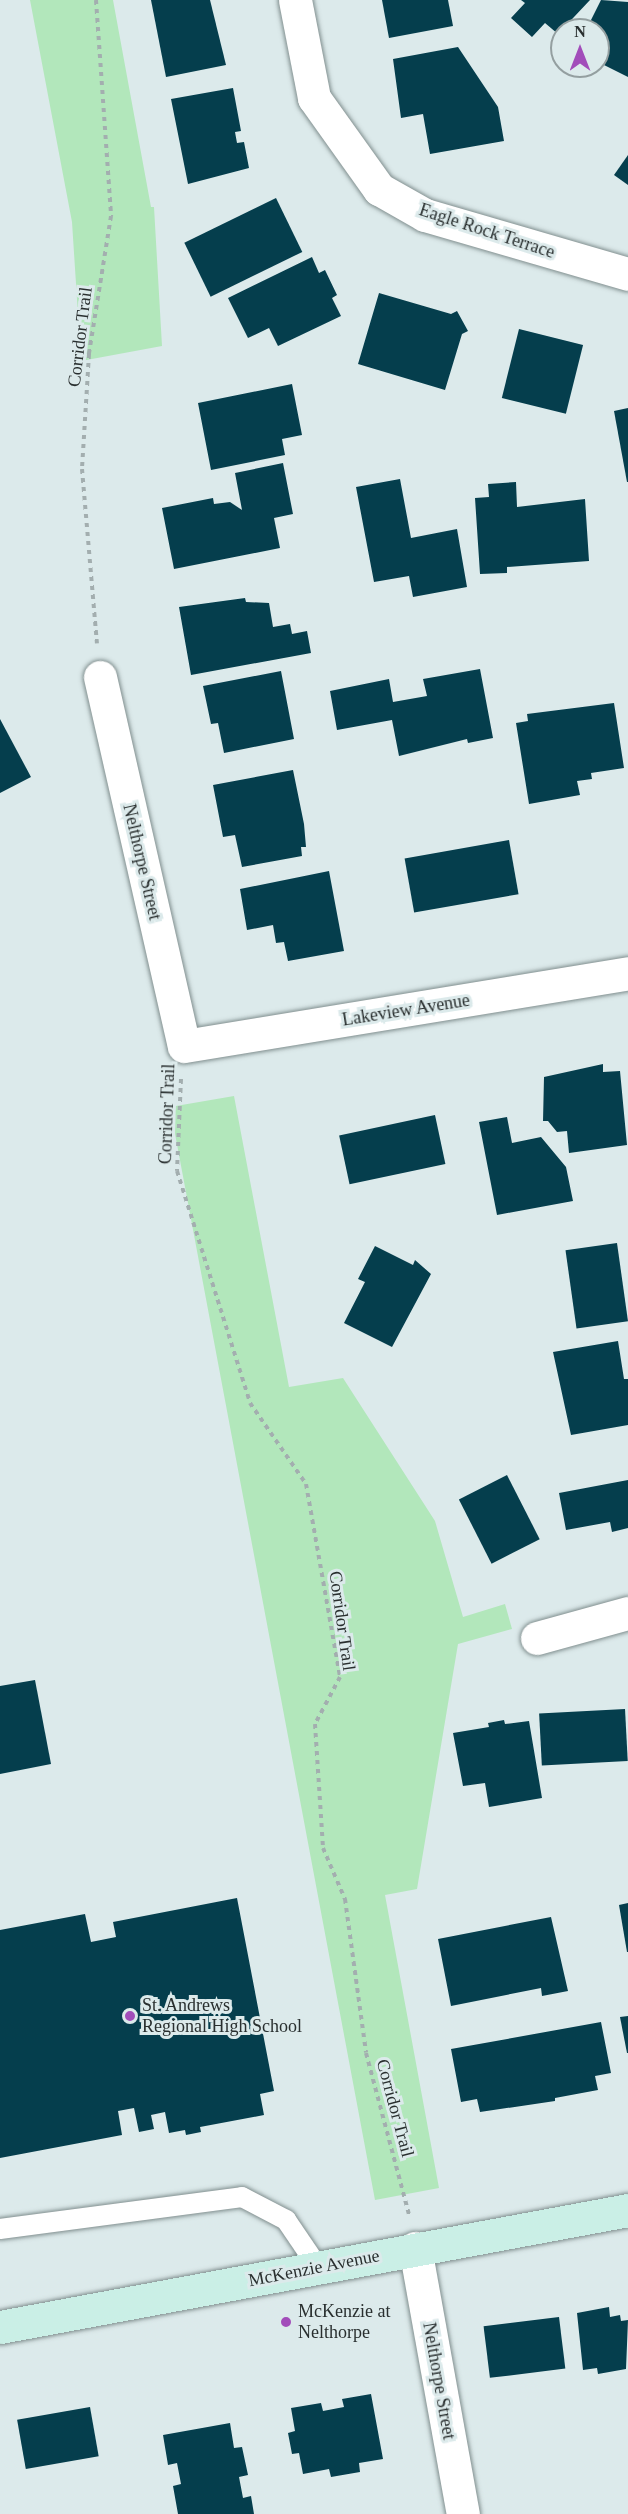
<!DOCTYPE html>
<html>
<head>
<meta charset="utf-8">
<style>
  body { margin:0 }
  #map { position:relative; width:628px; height:2514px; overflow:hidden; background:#dceaeb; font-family:Georgia,serif }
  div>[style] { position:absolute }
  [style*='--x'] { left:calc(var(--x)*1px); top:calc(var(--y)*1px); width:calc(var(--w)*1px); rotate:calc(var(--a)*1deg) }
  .green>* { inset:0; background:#b2e7bb }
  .building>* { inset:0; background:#053e4d; transform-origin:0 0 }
  .path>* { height:4px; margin-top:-2px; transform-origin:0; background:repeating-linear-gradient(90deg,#a3aeaf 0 4.5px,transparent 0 9px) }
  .roads { filter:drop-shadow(0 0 2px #818f8f) drop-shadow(0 0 2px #818f8f) }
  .lane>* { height:20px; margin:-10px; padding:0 10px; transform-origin:10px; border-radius:10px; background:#fff }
  .street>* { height:33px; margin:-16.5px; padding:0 16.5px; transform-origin:16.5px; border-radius:16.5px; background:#fff }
  .secondary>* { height:33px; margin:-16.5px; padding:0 16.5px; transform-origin:16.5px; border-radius:16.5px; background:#caefe6 }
  .dots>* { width:16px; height:16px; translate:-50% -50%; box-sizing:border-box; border:3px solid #dceaeb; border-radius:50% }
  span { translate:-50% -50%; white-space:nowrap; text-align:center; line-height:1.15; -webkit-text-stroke:6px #dceaeb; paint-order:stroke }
  .street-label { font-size:18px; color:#292f2f }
  .poi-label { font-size:18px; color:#292f2f }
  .left { translate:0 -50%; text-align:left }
  .north { position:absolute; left:550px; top:18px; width:60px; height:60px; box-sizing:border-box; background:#dceaeb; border:2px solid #949fa0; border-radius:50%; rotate:0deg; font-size:16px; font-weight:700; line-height:24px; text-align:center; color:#292f2f }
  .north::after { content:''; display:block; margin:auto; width:21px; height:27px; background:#a24dba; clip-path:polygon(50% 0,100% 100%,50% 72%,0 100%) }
</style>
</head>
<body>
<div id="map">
  <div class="green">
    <div style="clip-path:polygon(30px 0,113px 0,151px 207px,154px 207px,162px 346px,81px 361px,72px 222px)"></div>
    <div style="clip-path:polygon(234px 1096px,289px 1387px,343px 1378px,435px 1521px,463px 1617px,505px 1604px,512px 1629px,458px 1644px,417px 1889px,385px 1895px,439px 2188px,375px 2200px,170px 1107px)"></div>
  </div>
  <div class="building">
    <div style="clip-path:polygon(151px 0,210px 0,226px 65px,166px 77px)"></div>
    <div style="clip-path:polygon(382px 0,448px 0,453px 26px,389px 38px)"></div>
    <div style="clip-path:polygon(521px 0,590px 0,558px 34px,545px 23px,532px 37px,511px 18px,525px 3px)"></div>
    <div style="clip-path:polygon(601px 0,628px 2px,628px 77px,598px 62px,598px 30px,586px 30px)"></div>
    <div style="clip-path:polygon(458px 47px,498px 107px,504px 141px,430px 154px,423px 114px,401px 118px,393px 59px)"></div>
    <div style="clip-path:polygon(233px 88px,241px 131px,235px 132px,237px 143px,244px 142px,249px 168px,188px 184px,171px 99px)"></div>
    <div style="clip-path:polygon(628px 155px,628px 185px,614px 175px)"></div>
    <div style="left:276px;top:198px;width:60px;height:102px;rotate:64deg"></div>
    <div style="clip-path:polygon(312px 257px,319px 273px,325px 270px,337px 295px,332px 298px,341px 316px,278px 346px,269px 328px,248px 338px,228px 298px)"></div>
    <div style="clip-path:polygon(379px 293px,451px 314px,457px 311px,468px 331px,462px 334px,445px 390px,358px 364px)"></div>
    <div style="left:519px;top:329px;width:66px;height:71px;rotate:14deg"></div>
    <div style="clip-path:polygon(292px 384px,302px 435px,282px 439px,285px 455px,211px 470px,198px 403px)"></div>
    <div style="clip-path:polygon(628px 408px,628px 482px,627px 482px,614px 411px)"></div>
    <div style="clip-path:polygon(283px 463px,293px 514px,274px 518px,280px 548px,174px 569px,162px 508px,213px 498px,214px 504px,230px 502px,242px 510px,235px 473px)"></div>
    <div style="clip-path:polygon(400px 479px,411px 538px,457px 529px,467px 587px,413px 597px,409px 576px,374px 582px,356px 487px)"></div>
    <div style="clip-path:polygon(516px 482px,517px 507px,585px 499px,589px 561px,507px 567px,507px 573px,480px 574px,475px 498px,489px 497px,488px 484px)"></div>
    <div style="clip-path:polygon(245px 598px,246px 602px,269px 603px,273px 627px,290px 624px,292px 634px,307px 631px,311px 653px,191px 675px,179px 607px)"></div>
    <div style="clip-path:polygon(480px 669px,493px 738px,468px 743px,467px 739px,399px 756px,392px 720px,337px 730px,330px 691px,389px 679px,393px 702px,427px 696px,423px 679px)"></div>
    <div style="clip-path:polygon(281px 671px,294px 739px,224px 753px,218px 723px,211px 724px,203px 686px)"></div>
    <div style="clip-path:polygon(614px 703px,624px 768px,591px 773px,592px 779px,577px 781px,580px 795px,529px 804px,516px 723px,528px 721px,527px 714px)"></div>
    <div style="clip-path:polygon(0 719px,31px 777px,0 793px)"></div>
    <div style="clip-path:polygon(293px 770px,304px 824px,306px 847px,301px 847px,302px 856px,242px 867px,235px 835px,223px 837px,213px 785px)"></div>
    <div style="left:509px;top:840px;width:55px;height:106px;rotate:80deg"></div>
    <div style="clip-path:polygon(329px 871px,344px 951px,288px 961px,284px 942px,276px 943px,273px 925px,247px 930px,240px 889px)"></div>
    <div style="clip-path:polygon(603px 1064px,603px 1072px,620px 1071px,627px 1145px,569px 1153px,567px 1131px,557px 1132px,548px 1121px,543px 1121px,544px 1077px)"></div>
    <div style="left:435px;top:1115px;width:50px;height:98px;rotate:78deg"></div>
    <div style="clip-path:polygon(507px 1117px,512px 1143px,541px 1137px,566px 1167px,573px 1201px,497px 1215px,479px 1122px)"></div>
    <div style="left:617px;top:1243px;width:79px;height:52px;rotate:82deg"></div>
    <div style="clip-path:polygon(375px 1246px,413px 1265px,415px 1260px,431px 1274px,392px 1347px,344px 1323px,365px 1282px,358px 1279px)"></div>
    <div style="clip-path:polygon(618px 1341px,624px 1379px,628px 1379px,628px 1425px,571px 1435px,553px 1352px)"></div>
    <div style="left:507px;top:1475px;width:72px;height:54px;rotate:63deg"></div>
    <div style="clip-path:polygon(628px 1480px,628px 1528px,612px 1532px,610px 1522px,566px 1530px,559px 1493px)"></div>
    <div style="clip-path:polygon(35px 1680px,51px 1764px,0 1774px,0 1686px)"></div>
    <div style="left:625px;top:1709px;width:52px;height:86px;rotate:87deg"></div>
    <div style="clip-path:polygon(504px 1720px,505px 1724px,529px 1721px,542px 1798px,489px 1807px,485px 1783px,463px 1786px,453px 1733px,489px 1727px,488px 1723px)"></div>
    <div style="clip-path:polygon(237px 1898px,274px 2091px,260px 2094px,264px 2115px,200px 2127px,201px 2132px,186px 2135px,185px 2130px,169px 2133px,165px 2112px,151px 2115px,154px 2129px,139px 2132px,134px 2108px,118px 2111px,122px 2135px,0 2158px,0 1930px,85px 1914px,91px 1942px,116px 1937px,113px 1922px)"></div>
    <div style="clip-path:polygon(628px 1903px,628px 1952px,627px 1952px,619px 1905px)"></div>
    <div style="clip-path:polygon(551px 1917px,568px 1991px,542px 1996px,541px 1988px,451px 2006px,438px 1939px)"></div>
    <div style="clip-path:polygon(628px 2016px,628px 2053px,627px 2053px,620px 2017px)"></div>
    <div style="clip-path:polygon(601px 2022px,611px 2073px,595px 2076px,598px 2090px,555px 2098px,555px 2101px,480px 2112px,477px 2099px,461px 2102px,451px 2049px)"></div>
    <div style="clip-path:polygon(609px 2307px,610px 2317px,620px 2315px,621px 2321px,628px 2320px,626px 2369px,598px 2374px,597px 2368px,583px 2370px,577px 2313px)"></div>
    <div style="left:559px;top:2317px;width:52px;height:76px;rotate:83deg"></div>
    <div style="clip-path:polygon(371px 2394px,383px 2459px,359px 2463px,360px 2472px,331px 2477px,329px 2469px,303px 2474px,299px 2453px,292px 2454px,288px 2433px,295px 2431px,291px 2408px,321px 2403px,323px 2411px,344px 2407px,342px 2399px)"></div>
    <div style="left:90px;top:2407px;width:50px;height:74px;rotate:80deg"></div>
    <div style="clip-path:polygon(230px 2423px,234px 2448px,242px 2447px,248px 2475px,239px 2477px,243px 2498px,251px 2496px,254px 2514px,178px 2514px,173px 2486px,181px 2484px,177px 2463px,168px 2465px,163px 2435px)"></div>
  </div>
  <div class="path">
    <div style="--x:96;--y:0;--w:217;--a:86"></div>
    <div style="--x:111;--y:216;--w:140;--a:99.1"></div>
    <div style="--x:89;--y:354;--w:115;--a:93.5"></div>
    <div style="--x:82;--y:469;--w:175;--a:85.1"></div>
    <div style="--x:181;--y:1079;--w:92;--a:92.5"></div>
    <div style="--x:177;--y:1171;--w:243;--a:72.5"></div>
    <div style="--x:250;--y:1403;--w:98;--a:55.3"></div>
    <div style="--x:306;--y:1484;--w:196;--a:80"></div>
    <div style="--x:340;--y:1677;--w:53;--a:118"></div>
    <div style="--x:315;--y:1724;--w:124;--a:86.3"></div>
    <div style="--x:323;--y:1848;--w:56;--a:66.7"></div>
    <div style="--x:345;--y:1899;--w:155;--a:82.2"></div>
    <div style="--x:366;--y:2053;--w:168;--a:75.1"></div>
  </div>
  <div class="roads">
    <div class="lane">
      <div style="--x:0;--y:2229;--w:244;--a:-7.5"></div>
      <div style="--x:242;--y:2197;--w:50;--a:27.6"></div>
      <div style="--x:286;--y:2220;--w:57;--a:55.8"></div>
    </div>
    <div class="street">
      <div style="--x:295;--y:0;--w:100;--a:79"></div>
      <div style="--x:314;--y:98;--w:112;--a:54.5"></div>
      <div style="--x:379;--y:189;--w:53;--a:29.5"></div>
      <div style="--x:425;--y:215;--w:211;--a:16.2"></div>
      <div style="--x:100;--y:677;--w:378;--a:77.2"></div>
      <div style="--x:184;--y:1046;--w:450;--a:-9.3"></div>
      <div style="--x:537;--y:1638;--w:94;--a:-15.4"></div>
      <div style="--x:415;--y:2248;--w:270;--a:79.8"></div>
    </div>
    <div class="secondary">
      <div style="--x:0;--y:2327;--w:639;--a:-10.55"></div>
    </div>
  </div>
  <div class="dots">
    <div style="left:130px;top:2016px;background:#a24dba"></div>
    <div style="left:286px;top:2322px;background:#a24dba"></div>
  </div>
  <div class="street-label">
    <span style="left:487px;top:231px;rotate:18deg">Eagle Rock Terrace</span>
    <span style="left:80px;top:337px;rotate:-83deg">Corridor Trail</span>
    <span style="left:142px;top:862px;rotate:77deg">Nelthorpe Street</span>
    <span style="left:406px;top:1010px;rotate:-9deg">Lakeview Avenue</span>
    <span style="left:167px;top:1114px;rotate:-88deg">Corridor Trail</span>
    <span style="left:342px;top:1621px;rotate:82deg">Corridor Trail</span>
    <span style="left:395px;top:2108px;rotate:75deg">Corridor Trail</span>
    <span style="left:314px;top:2268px;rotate:-11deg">McKenzie Avenue</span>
    <span style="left:439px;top:2381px;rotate:80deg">Nelthorpe Street</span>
  </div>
  <div class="poi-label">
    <span class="left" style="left:142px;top:2016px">St. Andrews<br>Regional High School</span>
    <span class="left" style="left:298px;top:2322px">McKenzie at<br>Nelthorpe</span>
  </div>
  <div class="north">N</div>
</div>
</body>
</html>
